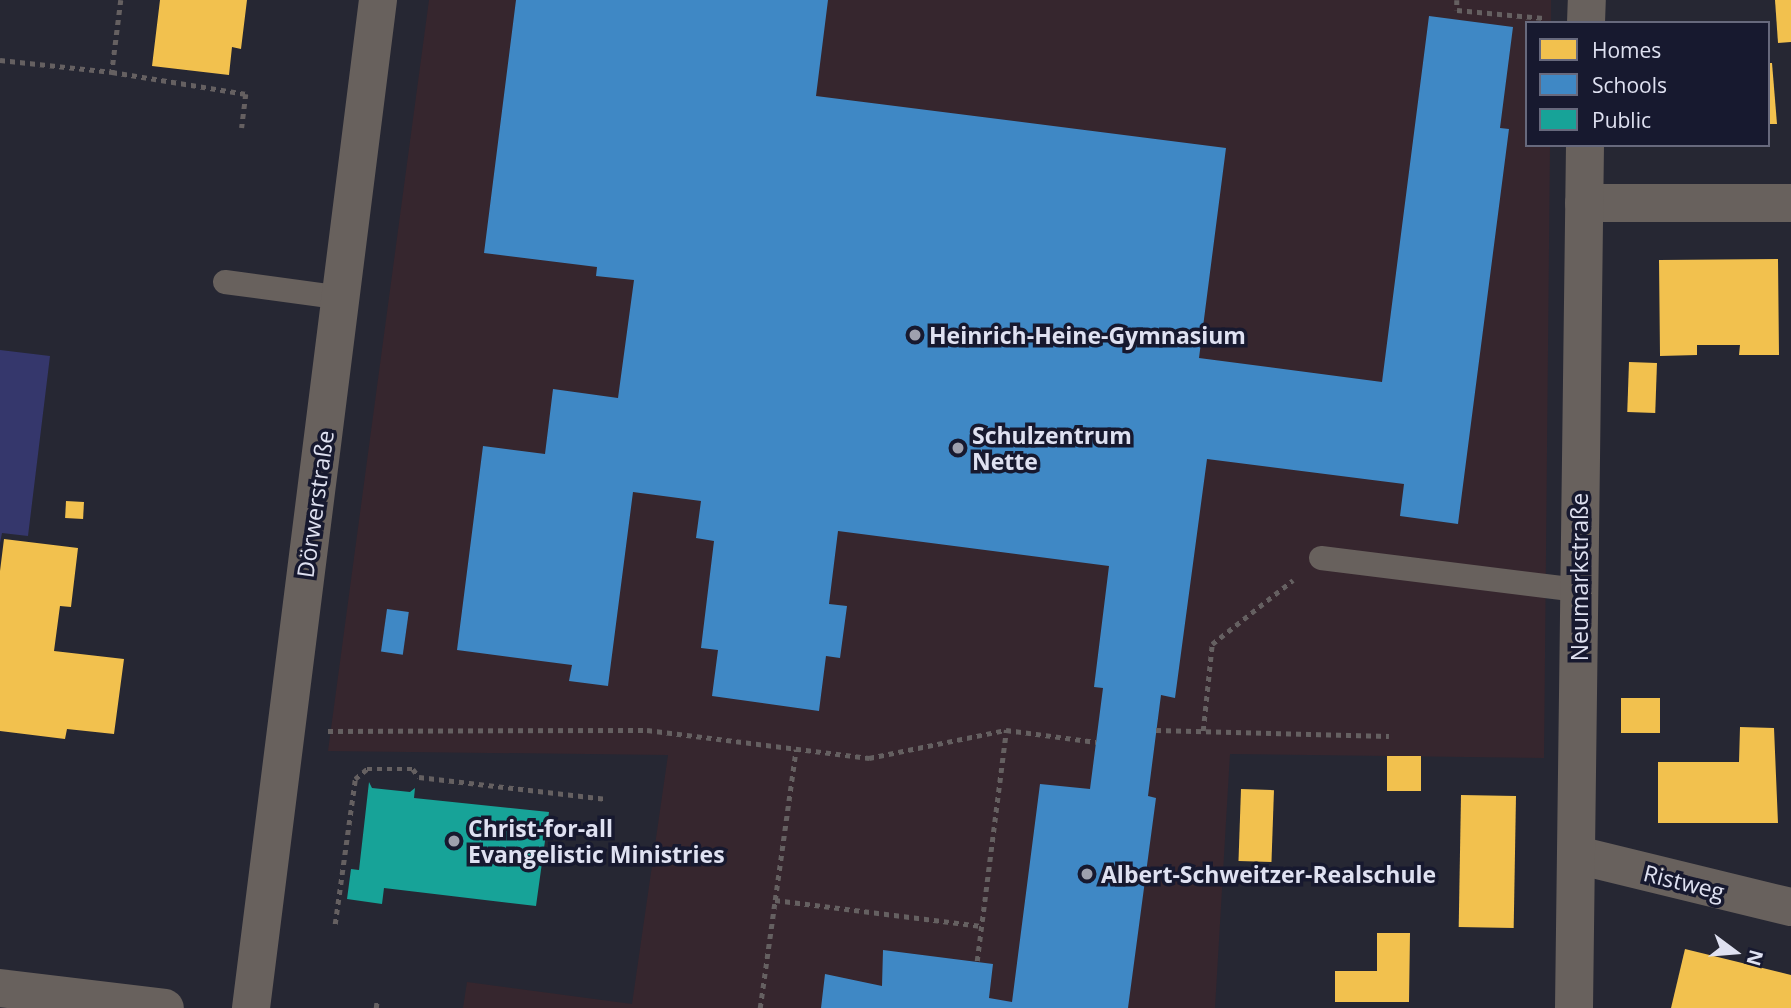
<!DOCTYPE html>
<html>
<head>
<meta charset="utf-8">
<style>
  body { margin:0 }
  #map { position:relative; width:1791px; height:1008px; overflow:hidden; background:#262733; font-family:"Open Sans",sans-serif }
  div>[style] { position:absolute }
  [style*='--x'] { left:calc(var(--x)*1px); top:calc(var(--y)*1px); width:calc(var(--w)*1px); rotate:calc(var(--a)*1deg) }
  .education>* { inset:0; background:#36262e }
  .green>* { inset:0; background:#35376c }
  .homes>* { inset:0; background:#f2c14e; transform-origin:0 0 }
  .schools>* { inset:0; background:#3f88c5; transform-origin:0 0 }
  .public>* { inset:0; background:#17a398 }
  .path>* { height:4.5px; margin-top:-2.25px; transform-origin:0; background:repeating-linear-gradient(90deg,#656061 0 5px,transparent 0 10px) }
  .lane>* { height:24px; margin:-12px; padding:0 12px; transform-origin:12px; border-radius:12px; background:#68615d }
  .street>* { height:38px; margin:-19px; padding:0 19px; transform-origin:19px; border-radius:19px; background:#68615d }
  .dots>* { width:19px; height:19px; translate:-50% -50%; box-sizing:border-box; border:4px solid #17192f; border-radius:50% }
  span { translate:-50% -50%; white-space:nowrap; text-align:center; line-height:1.15; -webkit-text-stroke:7px #17192f; paint-order:stroke }
  .poi-label { font-size:23px; color:#dfe1f1; font-weight:700 }
  .left { translate:0 -50%; text-align:left }
  .street-label { font-size:23px; color:#dfe1f1 }
  .legend { position:absolute; left:1525px; top:21px; width:245px; height:126px; box-sizing:border-box; background:#17192f; border:2px solid #67697d; margin:0; padding:9px 12px; list-style:none; font-size:21px; color:#dfe1f1 }
  .legend li { display:flex; align-items:center; gap:14px; height:35px }
  .legend b { width:35px; border:2px solid #67697d }
  .north { position:absolute; left:1700px; top:917px; width:70px; height:70px; -webkit-text-stroke:5px #17192f; paint-order:stroke; rotate:106deg; font-size:19px; font-weight:700; line-height:28px; text-align:center; color:#dfe1f1 }
  .north::after { content:''; display:block; margin:auto; width:24px; height:32px; background:#dfe1f1; clip-path:polygon(50% 0,100% 100%,50% 72%,0 100%) }
</style>
</head>
<body>
<div id="map">
  <div class="education">
    <div style="clip-path:polygon(429px 0,1551px 0,1551px 23px,1527px 23px,1527px 145px,1550px 145px,1544px 758px,1230px 754px,1215px 1008px,463px 1008px,467px 982px,632px 1004px,668px 755px,328px 751px)"></div>
  </div>
  <div class="green">
    <div style="clip-path:polygon(0 350px,50px 356px,28px 536px,2px 533px,0 543px)"></div>
  </div>
  <div class="homes">
    <div style="clip-path:polygon(160px 0,247px 0,241px 49px,232px 47px,229px 75px,152px 66px)"></div>
    <div style="clip-path:polygon(1775px 0,1791px 0,1791px 42px,1778px 43px)"></div>
    <div style="clip-path:polygon(1768px 63px,1772px 63px,1777px 124px,1768px 124px)"></div>
    <div style="clip-path:polygon(1778px 259px,1779px 355px,1739px 355px,1740px 345px,1697px 345px,1697px 355px,1660px 356px,1659px 260px)"></div>
    <div style="left:1629px;top:362px;width:28px;height:50px;rotate:2deg"></div>
    <div style="left:66px;top:501px;width:18px;height:17px;rotate:3deg"></div>
    <div style="clip-path:polygon(4px 539px,78px 548px,71px 607px,60px 606px,54px 651px,124px 659px,114px 734px,67px 729px,65px 739px,0 731px,0 571px)"></div>
    <div style="left:1621px;top:698px;width:39px;height:35px"></div>
    <div style="clip-path:polygon(1740px 727px,1774px 728px,1778px 823px,1658px 823px,1658px 762px,1739px 762px)"></div>
    <div style="left:1387px;top:756px;width:34px;height:35px"></div>
    <div style="left:1241px;top:789px;width:33px;height:72px;rotate:2deg"></div>
    <div style="left:1461px;top:795px;width:55px;height:132px;rotate:1deg"></div>
    <div style="clip-path:polygon(1377px 933px,1410px 933px,1409px 1002px,1335px 1002px,1335px 971px,1377px 971px)"></div>
    <div style="clip-path:polygon(1685px 949px,1791px 975px,1791px 1008px,1671px 1008px)"></div>
  </div>
  <div class="schools">
    <div style="clip-path:polygon(516px 0,828px 0,816px 96px,1226px 148px,1199px 358px,1382px 382px,1429px 16px,1513px 27px,1500px 128px,1509px 129px,1458px 524px,1400px 516px,1404px 484px,1207px 459px,1175px 698px,1161px 695px,1148px 796px,1156px 798px,1128px 1008px,821px 1008px,825px 974px,882px 986px,883px 950px,993px 964px,989px 998px,1012px 1002px,1040px 784px,1090px 789px,1103px 688px,1094px 687px,1109px 566px,838px 531px,829px 604px,847px 606px,840px 658px,826px 656px,819px 711px,712px 696px,718px 650px,701px 648px,714px 541px,696px 538px,701px 501px,633px 492px,608px 686px,569px 681px,572px 665px,457px 650px,483px 446px,545px 454px,553px 389px,618px 398px,634px 280px,596px 276px,597px 267px,484px 253px)"></div>
    <div style="left:387px;top:609px;width:22px;height:43px;rotate:8deg"></div>
  </div>
  <div class="public">
    <div style="clip-path:polygon(369px 782px,372px 788px,410px 792px,415px 788px,414px 798px,549px 812px,536px 906px,384px 888px,382px 904px,347px 899px,351px 869px,359px 870px)"></div>
  </div>
  <div class="path">
    <div style="--x:121;--y:0;--w:73;--a:97.1"></div>
    <div style="--x:112;--y:72;--w:136;--a:9.3"></div>
    <div style="--x:246;--y:94;--w:34;--a:97"></div>
    <div style="--x:1457;--y:0;--w:10;--a:90"></div>
    <div style="--x:1457;--y:10;--w:87;--a:5.3"></div>
    <div style="--x:0;--y:60;--w:113;--a:6.1"></div>
    <div style="--x:1156;--y:730;--w:233;--a:1.5"></div>
    <div style="--x:328;--y:731;--w:319;--a:-0.2"></div>
    <div style="--x:647;--y:730;--w:224;--a:7.2"></div>
    <div style="--x:869;--y:758;--w:140;--a:-11.6"></div>
    <div style="--x:1006;--y:730;--w:91;--a:7.6"></div>
    <div style="--x:1203;--y:731;--w:87;--a:-84.1"></div>
    <div style="--x:1212;--y:644;--w:103;--a:-38.3"></div>
    <div style="--x:775;--y:900;--w:152;--a:-82.1"></div>
    <div style="--x:335;--y:924;--w:146;--a:-82.1"></div>
    <div style="--x:355;--y:779;--w:16;--a:-40"></div>
    <div style="--x:367;--y:769;--w:46;--a:0"></div>
    <div style="--x:413;--y:769;--w:10;--a:53"></div>
    <div style="--x:419;--y:777;--w:189;--a:6.7"></div>
    <div style="--x:977;--y:961;--w:233;--a:-82.8"></div>
    <div style="--x:376;--y:1008;--w:8;--a:-83"></div>
    <div style="--x:760;--y:1008;--w:109;--a:-82.1"></div>
    <div style="--x:775;--y:900;--w:208;--a:7.2"></div>
  </div>
  <div class="lane">
    <div style="--x:225;--y:282;--w:120;--a:7.7"></div>
    <div style="--x:1321;--y:558;--w:259;--a:7.1"></div>
  </div>
  <div class="street">
    <div style="--x:1586;--y:23;--w:23;--a:-88"></div>
    <div style="--x:1584;--y:203;--w:207;--a:0"></div>
    <div style="--x:1577;--y:855;--w:220;--a:13.7"></div>
    <div style="--x:0;--y:988;--w:166;--a:6.9"></div>
    <div style="--x:251;--y:1008;--w:1016;--a:-82.82"></div>
    <div style="--x:1574;--y:1008;--w:863;--a:-89.27"></div>
  </div>
  <div class="dots">
    <div style="left:915px;top:335px;background:#9ea0ae"></div>
    <div style="left:958px;top:448px;background:#9ea0ae"></div>
    <div style="left:454px;top:841px;background:#9ea0ae"></div>
    <div style="left:1087px;top:874px;background:#9ea0ae"></div>
  </div>
  <div class="poi-label">
    <span class="left" style="left:929px;top:335px">Heinrich-Heine-Gymnasium</span>
    <span class="left" style="left:972px;top:448px">Schulzentrum<br>Nette</span>
    <span class="left" style="left:468px;top:841px">Christ-for-all<br>Evangelistic Ministries</span>
    <span class="left" style="left:1101px;top:874px">Albert-Schweitzer-Realschule</span>
  </div>
  <div class="street-label">
    <span style="left:315px;top:504px;rotate:-82deg">Dörwerstraße</span>
    <span style="left:1579px;top:577px;rotate:-90deg">Neumarkstraße</span>
    <span style="left:1684px;top:882px;rotate:14deg">Ristweg</span>
  </div>
  <ul class="legend">
  <li><b style="height:19px;background:#f2c14e"></b>Homes</li>
  <li><b style="height:19px;background:#3f88c5"></b>Schools</li>
  <li><b style="height:19px;background:#17a398"></b>Public</li>
  </ul>
  <div class="north">N</div>
</div>
</body>
</html>
